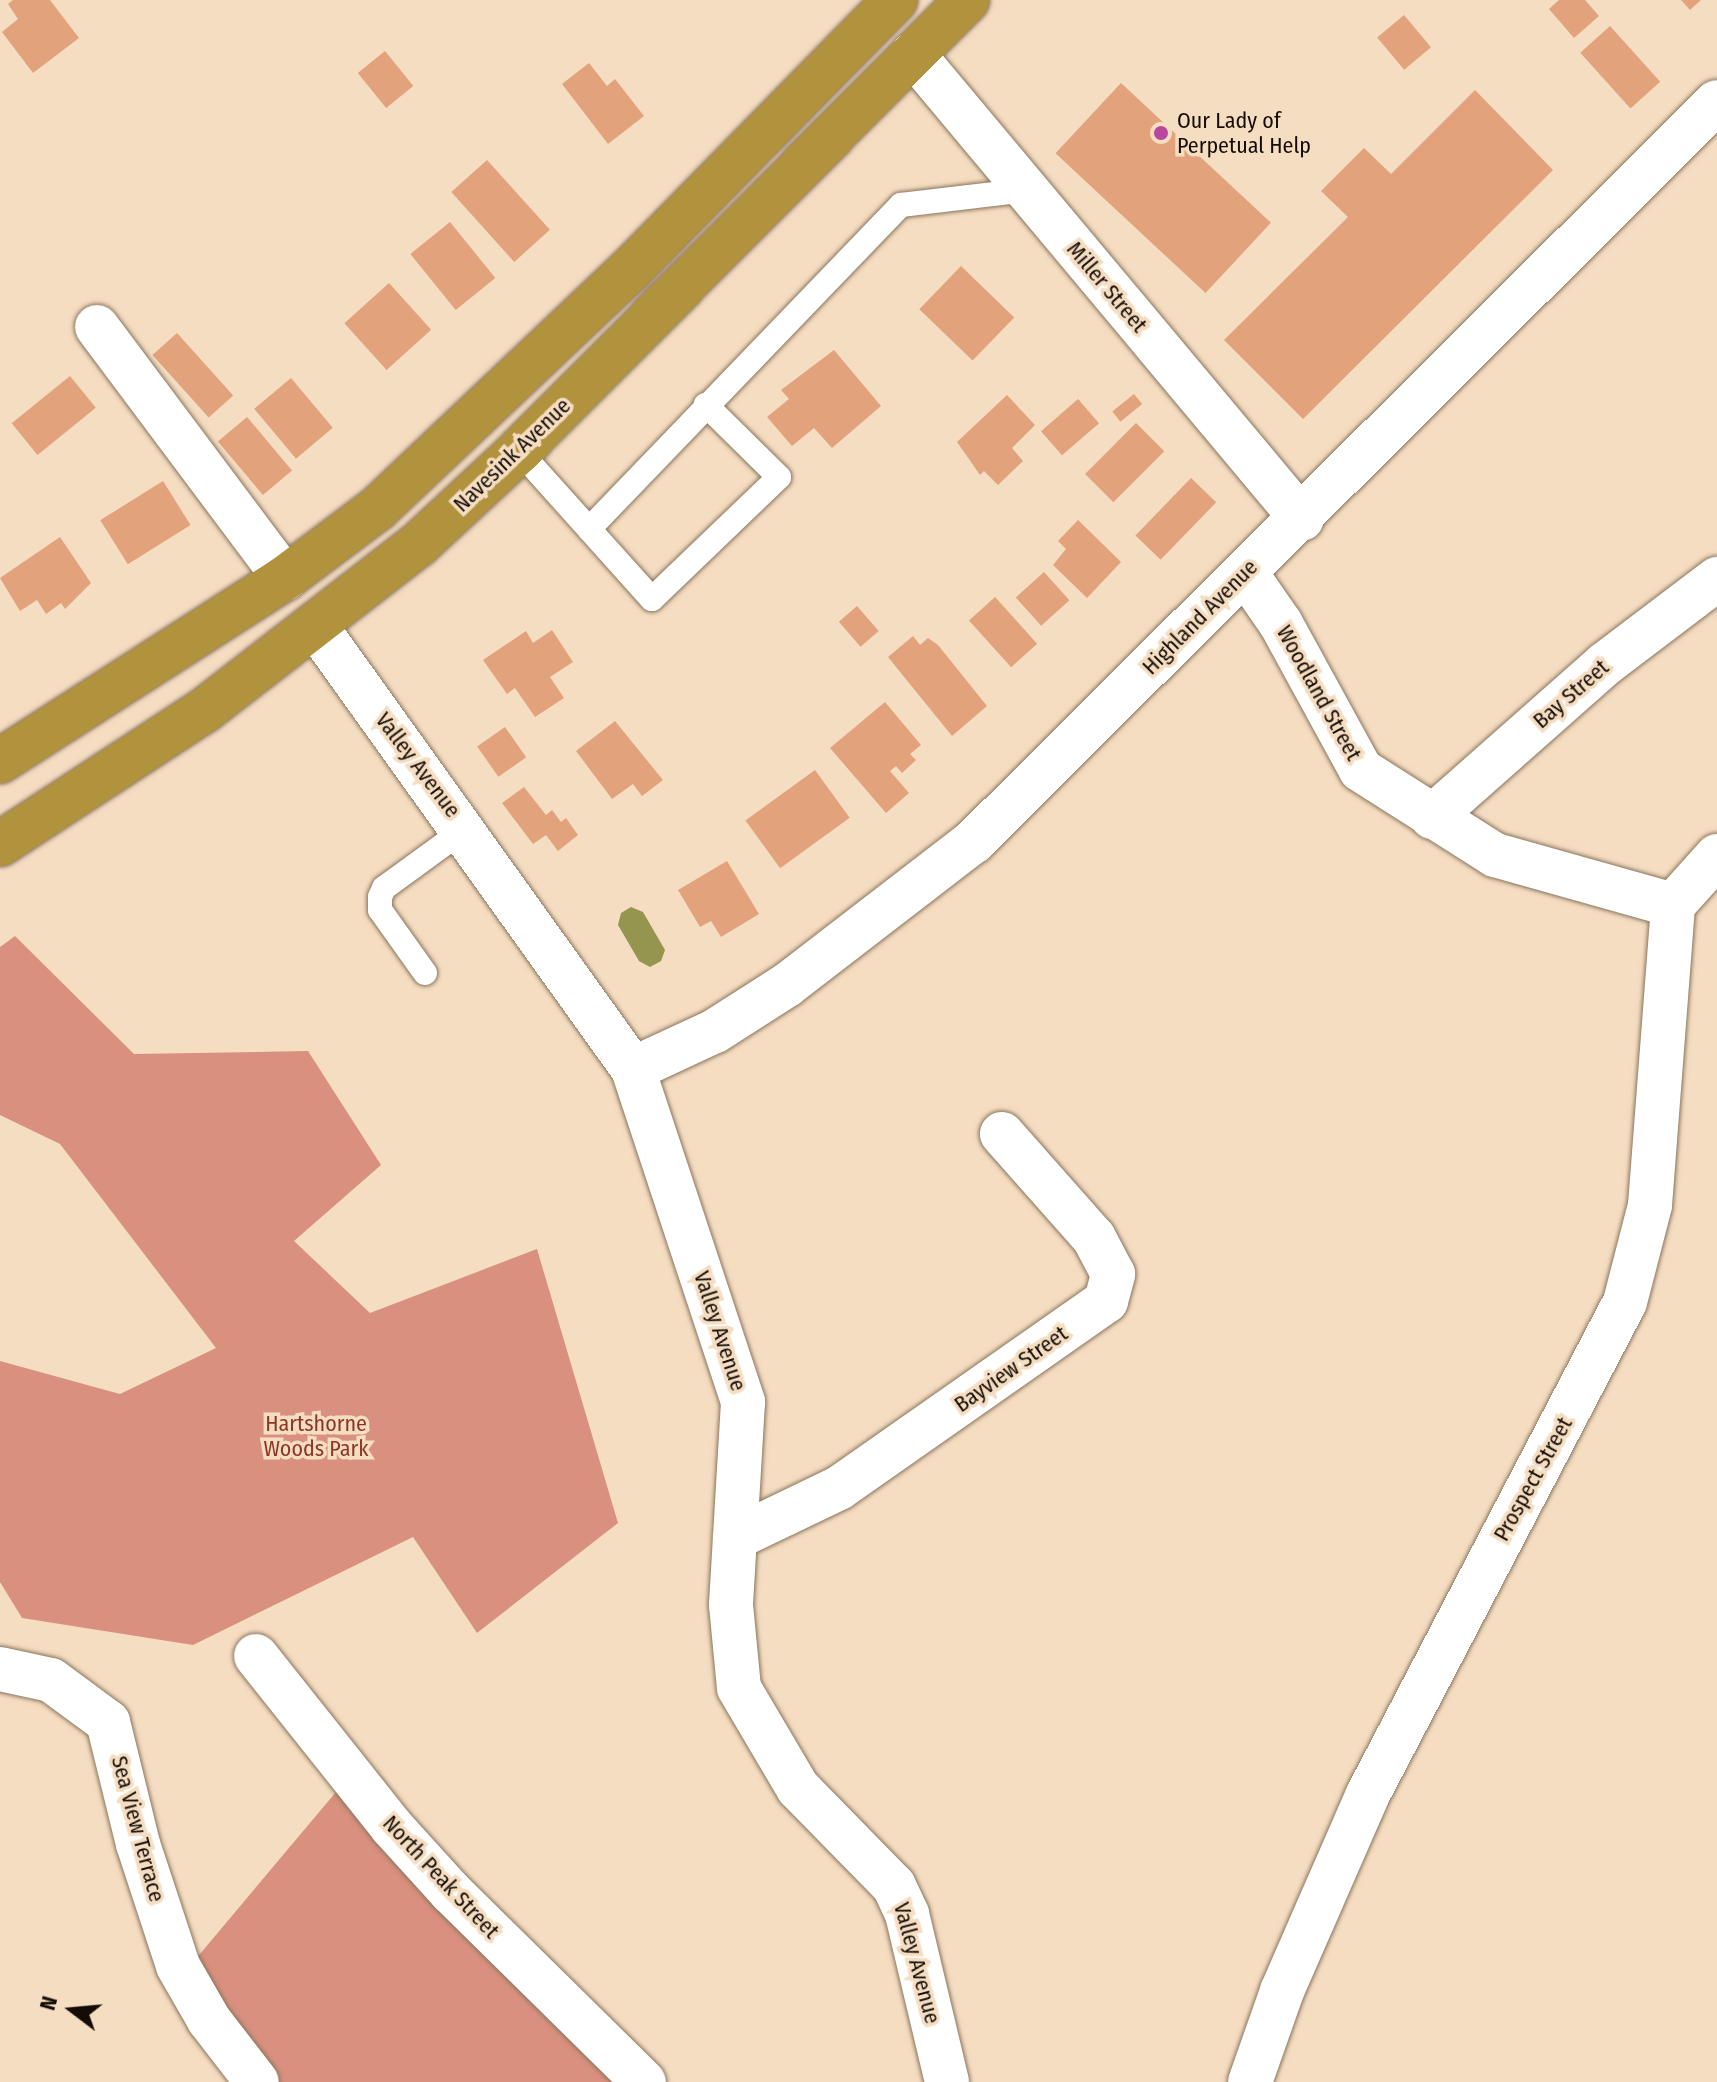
<!DOCTYPE html>
<html>
<head>
<meta charset="utf-8">
<style>
  body { margin:0 }
  #map { position:relative; width:1717px; height:2082px; overflow:hidden; background:#f5ddc2; font-family:"Fira Sans Condensed",sans-serif }
  div>[style] { position:absolute }
  [style*='--x'] { left:calc(var(--x)*1px); top:calc(var(--y)*1px); width:calc(var(--w)*1px); rotate:calc(var(--a)*1deg) }
  .forest>* { inset:0; background:#d9907f }
  .water>* { inset:0; background:#96954f }
  .building>* { inset:0; background:#e2a27b; transform-origin:0 0 }
  .roads { filter:drop-shadow(0 0 2px #8a755c) drop-shadow(0 0 2px #8a755c) }
  .lane>* { height:24px; margin:-12px; padding:0 12px; transform-origin:12px; border-radius:12px; background:#fff }
  .street>* { height:44px; margin:-22px; padding:0 22px; transform-origin:22px; border-radius:22px; background:#fff }
  .highway>* { height:44px; margin:-22px; padding:0 22px; transform-origin:22px; border-radius:22px; background:#b1923d }
  .dots>* { width:22px; height:22px; translate:-50% -50%; box-sizing:border-box; border:4px solid #f5ddc2; border-radius:50% }
  span { translate:-50% -50%; white-space:nowrap; text-align:center; line-height:1.15; -webkit-text-stroke:7px #f5ddc2; paint-order:stroke }
  .poi-label { font-size:22px; color:#150d05 }
  .left { translate:0 -50%; text-align:left }
  .street-label { font-size:22px; color:#150d05 }
  .park-label { font-size:22px; color:#8e3724 }
  .north { position:absolute; left:32px; top:1970px; width:80px; height:80px; -webkit-text-stroke:6px #f5ddc2; paint-order:stroke; rotate:286deg; font-size:22px; font-weight:700; line-height:32px; text-align:center; color:#150d05 }
  .north::after { content:''; display:block; margin:auto; width:28px; height:36px; background:#150d05; clip-path:polygon(50% 0,100% 100%,50% 72%,0 100%) }
</style>
</head>
<body>
<div id="map">
  <div class="forest">
    <div style="clip-path:polygon(15px 936px,134px 1054px,308px 1051px,381px 1165px,294px 1241px,370px 1313px,537px 1249px,618px 1523px,477px 1633px,413px 1537px,193px 1645px,22px 1618px,0 1582px,0 1361px,120px 1394px,216px 1348px,60px 1144px,0 1115px,0 947px)"></div>
    <div style="clip-path:polygon(336px 1792px,631px 2082px,256px 2082px,189px 1967px)"></div>
  </div>
  <div class="water">
    <div style="clip-path:polygon(631px 907px,643px 912px,665px 950px,661px 961px,650px 967px,639px 961px,618px 925px,621px 913px)"></div>
  </div>
  <div class="building">
    <div style="clip-path:polygon(13px 0,50px 0,79px 38px,33px 73px,2px 32px,18px 19px,8px 4px)"></div>
    <div style="clip-path:polygon(1559px 0,1585px 0,1599px 16px,1574px 38px,1549px 9px)"></div>
    <div style="clip-path:polygon(1681px 0,1701px 0,1690px 10px)"></div>
    <div style="left:1404px;top:15px;width:42px;height:35px;rotate:50deg"></div>
    <div style="left:1610px;top:26px;width:75px;height:40px;rotate:48deg"></div>
    <div style="left:385px;top:51px;width:45px;height:35px;rotate:51deg"></div>
    <div style="clip-path:polygon(589px 63px,607px 86px,615px 79px,644px 116px,608px 144px,562px 84px)"></div>
    <div style="left:1121px;top:83px;width:205px;height:96px;rotate:43deg"></div>
    <div style="clip-path:polygon(1475px 90px,1553px 170px,1303px 419px,1224px 340px,1348px 217px,1321px 191px,1364px 148px,1391px 174px)"></div>
    <div style="left:487px;top:160px;width:94px;height:48px;rotate:48deg"></div>
    <div style="left:450px;top:222px;width:72px;height:51px;rotate:51deg"></div>
    <div style="left:961px;top:266px;width:74px;height:60px;rotate:44deg"></div>
    <div style="left:389px;top:283px;width:63px;height:60px;rotate:48deg"></div>
    <div style="left:177px;top:333px;width:84px;height:33px;rotate:48deg"></div>
    <div style="clip-path:polygon(834px 350px,881px 406px,832px 448px,814px 428px,792px 446px,767px 417px,789px 399px,781px 390px)"></div>
    <div style="left:70px;top:376px;width:41px;height:75px;rotate:51deg"></div>
    <div style="left:291px;top:378px;width:65px;height:48px;rotate:50deg"></div>
    <div style="left:1134px;top:394px;width:13px;height:28px;rotate:51deg"></div>
    <div style="clip-path:polygon(1007px 395px,1035px 425px,1012px 448px,1023px 461px,998px 485px,984px 471px,980px 475px,957px 442px)"></div>
    <div style="left:1078px;top:399px;width:32px;height:49px;rotate:49deg"></div>
    <div style="left:247px;top:417px;width:70px;height:38px;rotate:50deg"></div>
    <div style="left:1136px;top:423px;width:40px;height:72px;rotate:45deg"></div>
    <div style="left:1191px;top:478px;width:35px;height:80px;rotate:44deg"></div>
    <div style="left:163px;top:481px;width:52px;height:74px;rotate:58deg"></div>
    <div style="clip-path:polygon(1078px 520px,1121px 562px,1087px 598px,1053px 565px,1066px 549px,1058px 541px)"></div>
    <div style="clip-path:polygon(60px 537px,91px 583px,65px 609px,61px 603px,46px 614px,37px 600px,20px 611px,0 578px)"></div>
    <div style="left:1044px;top:572px;width:38px;height:38px;rotate:48deg"></div>
    <div style="left:995px;top:597px;width:63px;height:35px;rotate:48deg"></div>
    <div style="left:857px;top:606px;width:33px;height:24px;rotate:49deg"></div>
    <div style="clip-path:polygon(552px 630px,573px 662px,550px 677px,564px 698px,535px 717px,515px 688px,507px 694px,483px 660px,526px 631px,533px 643px)"></div>
    <div style="clip-path:polygon(913px 636px,920px 645px,928px 638px,938px 645px,987px 706px,952px 736px,888px 657px)"></div>
    <div style="clip-path:polygon(885px 702px,921px 745px,910px 754px,916px 760px,902px 773px,896px 766px,890px 771px,909px 793px,886px 813px,830px 748px)"></div>
    <div style="clip-path:polygon(615px 721px,663px 780px,642px 796px,633px 784px,612px 799px,576px 751px)"></div>
    <div style="left:505px;top:727px;width:37px;height:34px;rotate:55deg"></div>
    <div style="left:815px;top:770px;width:59px;height:86px;rotate:54deg"></div>
    <div style="clip-path:polygon(524px 787px,546px 815px,552px 810px,561px 822px,566px 818px,578px 835px,558px 851px,546px 835px,533px 844px,502px 803px)"></div>
    <div style="clip-path:polygon(727px 861px,759px 914px,721px 937px,711px 921px,700px 927px,678px 890px)"></div>
  </div>
  <div class="roads">
    <div class="lane">
      <div style="--x:519;--y:451;--w:199;--a:48.1"></div>
      <div style="--x:652;--y:599;--w:176;--a:-43.8"></div>
      <div style="--x:779;--y:477;--w:103;--a:-135.4"></div>
      <div style="--x:589;--y:529;--w:450;--a:-46.1"></div>
      <div style="--x:901;--y:205;--w:126;--a:-6.8"></div>
      <div style="--x:425;--y:973;--w:77;--a:-125.5"></div>
      <div style="--x:380;--y:910;--w:13;--a:-90"></div>
      <div style="--x:380;--y:897;--w:10;--a:-66"></div>
      <div style="--x:384;--y:888;--w:100;--a:-36.1"></div>
    </div>
    <div class="street">
      <div style="--x:913;--y:54;--w:606;--a:50.09"></div>
      <div style="--x:97;--y:327;--w:314;--a:53.2"></div>
      <div style="--x:1245;--y:572;--w:63;--a:55.3"></div>
      <div style="--x:1281;--y:624;--w:166;--a:61.3"></div>
      <div style="--x:1361;--y:770;--w:159;--a:32.4"></div>
      <div style="--x:1495;--y:855;--w:185;--a:15.7"></div>
      <div style="--x:317;--y:628;--w:543;--a:54.38"></div>
      <div style="--x:633;--y:1069;--w:351;--a:71.7"></div>
      <div style="--x:743;--y:1402;--w:203;--a:93.4"></div>
      <div style="--x:731;--y:1605;--w:83;--a:84.5"></div>
      <div style="--x:739;--y:1688;--w:116;--a:59.5"></div>
      <div style="--x:798;--y:1788;--w:137;--a:45.6"></div>
      <div style="--x:894;--y:1886;--w:31;--a:65"></div>
      <div style="--x:907;--y:1914;--w:173;--a:76.6"></div>
      <div style="--x:1432;--y:817;--w:231;--a:-41.5"></div>
      <div style="--x:1605;--y:664;--w:141;--a:-37.2"></div>
      <div style="--x:633;--y:1069;--w:90;--a:-24.9"></div>
      <div style="--x:715;--y:1031;--w:85;--a:-32.6"></div>
      <div style="--x:787;--y:985;--w:235;--a:-37.6"></div>
      <div style="--x:973;--y:842;--w:1049;--a:-44.85"></div>
      <div style="--x:735;--y:1538;--w:115;--a:-25.7"></div>
      <div style="--x:839;--y:1488;--w:326;--a:-35"></div>
      <div style="--x:1106;--y:1301;--w:28;--a:-75"></div>
      <div style="--x:1113;--y:1274;--w:41;--a:-117.8"></div>
      <div style="--x:1094;--y:1238;--w:139;--a:-131.5"></div>
      <div style="--x:256;--y:1656;--w:218;--a:51.5"></div>
      <div style="--x:392;--y:1827;--w:88;--a:47.8"></div>
      <div style="--x:451;--y:1892;--w:271;--a:44.6"></div>
      <div style="--x:0;--y:1669;--w:52;--a:12.2"></div>
      <div style="--x:51;--y:1680;--w:71;--a:36.4"></div>
      <div style="--x:108;--y:1722;--w:126;--a:76.2"></div>
      <div style="--x:138;--y:1844;--w:128;--a:71.8"></div>
      <div style="--x:178;--y:1966;--w:62;--a:60.1"></div>
      <div style="--x:209;--y:2020;--w:78;--a:52.3"></div>
      <div style="--x:1250;--y:2082;--w:96;--a:-70.6"></div>
      <div style="--x:1282;--y:1991;--w:213;--a:-66.4"></div>
      <div style="--x:1367;--y:1796;--w:557;--a:-62.42"></div>
      <div style="--x:1625;--y:1302;--w:100;--a:-75.5"></div>
      <div style="--x:1650;--y:1205;--w:301;--a:-85.6"></div>
      <div style="--x:1673;--y:905;--w:66;--a:-48.1"></div>
    </div>
    <div class="highway">
      <div style="--x:0;--y:761;--w:339;--a:-32.7"></div>
      <div style="--x:285;--y:578;--w:115;--a:-36.9"></div>
      <div style="--x:377;--y:509;--w:347;--a:-43.4"></div>
      <div style="--x:629;--y:271;--w:380;--a:-45.5"></div>
      <div style="--x:0;--y:844;--w:245;--a:-33.2"></div>
      <div style="--x:205;--y:710;--w:271;--a:-37.8"></div>
      <div style="--x:419;--y:544;--w:137;--a:-42.9"></div>
      <div style="--x:519;--y:451;--w:636;--a:-45.19"></div>
    </div>
  </div>
  <div class="dots">
    <div style="left:1161px;top:133px;background:#ba469e"></div>
  </div>
  <div class="poi-label">
    <span class="left" style="left:1177px;top:133px">Our Lady of<br>Perpetual Help</span>
  </div>
  <div class="street-label">
    <span style="left:1107px;top:287px;rotate:50deg">Miller Street</span>
    <span style="left:512px;top:455px;rotate:-44deg">Navesink Avenue</span>
    <span style="left:1200px;top:617px;rotate:-45deg">Highland Avenue</span>
    <span style="left:1319px;top:693px;rotate:61deg">Woodland Street</span>
    <span style="left:1571px;top:694px;rotate:-41deg">Bay Street</span>
    <span style="left:418px;top:765px;rotate:53deg">Valley Avenue</span>
    <span style="left:720px;top:1331px;rotate:72deg">Valley Avenue</span>
    <span style="left:1011px;top:1369px;rotate:-35deg">Bayview Street</span>
    <span style="left:1533px;top:1479px;rotate:-61deg">Prospect Street</span>
    <span style="left:138px;top:1829px;rotate:75deg">Sea View Terrace</span>
    <span style="left:441px;top:1877px;rotate:47deg">North Peak Street</span>
    <span style="left:917px;top:1963px;rotate:75deg">Valley Avenue</span>
  </div>
  <div class="park-label">
    <span style="left:316px;top:1436px">Hartshorne<br>Woods Park</span>
  </div>
  <div class="north">N</div>
</div>
</body>
</html>
